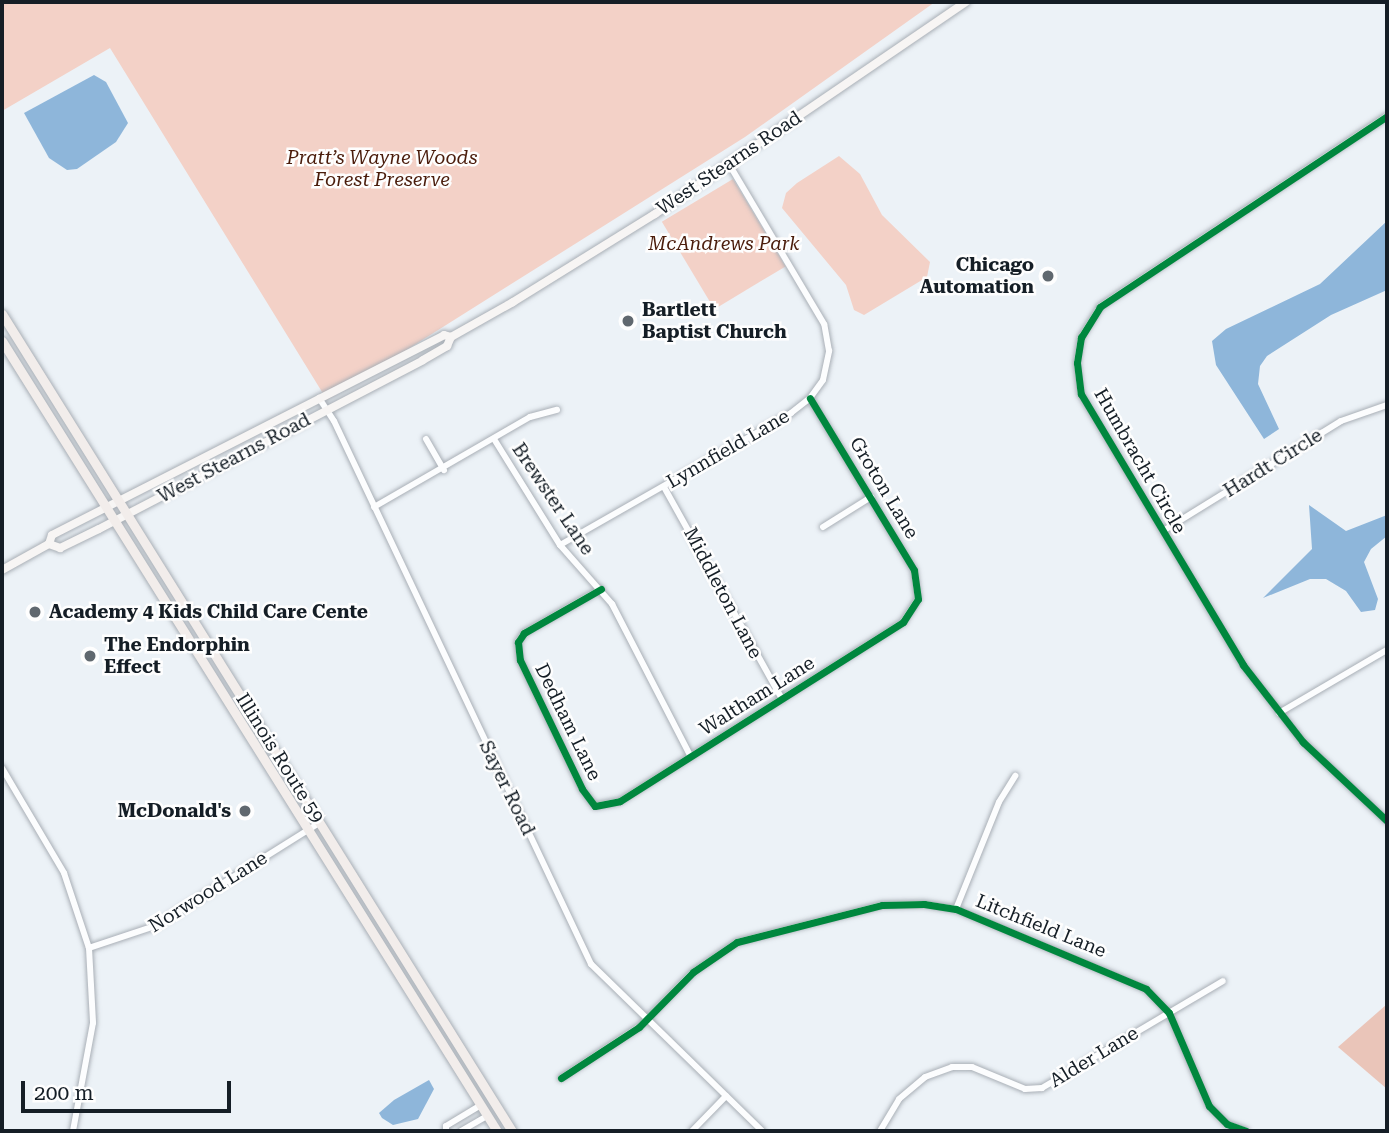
<!DOCTYPE html>
<html>
<head>
<meta charset="utf-8">
<style>
  body { margin:0 }
  #map { position:relative; width:1389px; height:1133px; overflow:hidden; background:#ecf2f7; font-family:"Roboto Serif",serif }
  div>[style] { position:absolute }
  [style*='--x'] { left:calc(var(--x)*1px); top:calc(var(--y)*1px); width:calc(var(--w)*1px); rotate:calc(var(--a)*1deg) }
  .green>* { inset:0; background:#f3d1c7; transform-origin:0 0 }
  .forest>* { inset:0; background:#eac5b9 }
  .water>* { inset:0; background:#8eb6da }
  .roads { filter:drop-shadow(0 0 2px #a9afb6) drop-shadow(0 0 2px #a9afb6) }
  .street>* { height:6px; margin:-3px; padding:0 3px; transform-origin:3px; border-radius:3px; background:#fcfdfe }
  .secondary>* { height:8px; margin:-4px; padding:0 4px; transform-origin:4px; border-radius:4px; background:#f7f5f4 }
  .primary>* { height:9px; margin:-4.5px; padding:0 4.5px; transform-origin:4.5px; border-radius:4.5px; background:#f2edeb }
  .cycleway>* { height:7px; margin:-3.5px; padding:0 3.5px; transform-origin:3.5px; border-radius:3.5px; background:#00873e }
  .dots>* { width:19px; height:19px; translate:-50% -50%; box-sizing:border-box; border:4px solid #fefefe; border-radius:50% }
  span { translate:-50% -50%; white-space:nowrap; text-align:center; line-height:1.15; -webkit-text-stroke:5px #fefefe; paint-order:stroke }
  .park-label { font-size:19px; color:#4a1c0b; font-style:italic }
  .street-label { font-size:19px; color:#151e26 }
  .poi-label { font-size:19px; color:#151e26; font-weight:700 }
  .right { translate:-100% -50%; text-align:right }
  .left { translate:0 -50%; text-align:left }
  .frame { position:absolute; inset:0; border:4px solid #151e26; pointer-events:none }
  .scale { position:absolute; left:21px; top:1081px; width:210px; height:32px; box-sizing:border-box; border:4px solid #151e26; border-top:0; padding-left:9px; font-size:21px; line-height:24px; white-space:nowrap; color:#151e26; -webkit-text-stroke:5px #fefefe; paint-order:stroke }
</style>
</head>
<body>
<div id="map">
  <div class="green">
    <div style="clip-path:polygon(2px 2px,935px 2px,745px 137px,327px 400px,110px 48px,2px 111px)"></div>
    <div style="clip-path:polygon(839px 156px,860px 174px,882px 215px,930px 262px,927px 277px,864px 315px,854px 310px,846px 285px,782px 208px,786px 193px,797px 183px)"></div>
    <div style="left:733px;top:179px;width:102px;height:83px;rotate:59deg"></div>
  </div>
  <div class="forest">
    <div style="clip-path:polygon(1386px 1005px,1387px 1006px,1387px 1089px,1338px 1047px)"></div>
  </div>
  <div class="water">
    <div style="clip-path:polygon(94px 75px,106px 82px,128px 123px,116px 142px,77px 169px,67px 170px,49px 158px,24px 113px)"></div>
    <div style="clip-path:polygon(1387px 221px,1387px 290px,1331px 315px,1267px 356px,1260px 366px,1258px 384px,1279px 429px,1264px 439px,1216px 365px,1212px 341px,1226px 329px,1320px 284px)"></div>
    <div style="clip-path:polygon(1309px 505px,1346px 531px,1387px 515px,1387px 536px,1371px 549px,1364px 562px,1378px 599px,1375px 610px,1361px 612px,1346px 591px,1326px 579px,1310px 579px,1263px 598px,1312px 549px)"></div>
    <div style="clip-path:polygon(429px 1080px,434px 1089px,418px 1119px,393px 1125px,382px 1118px,379px 1113px,394px 1100px)"></div>
  </div>
  <div class="roads">
    <div class="street">
      <div style="--x:1387;--y:116;--w:345;--a:146.4"></div>
      <div style="--x:1100;--y:307;--w:36;--a:122"></div>
      <div style="--x:1081;--y:337;--w:26;--a:99"></div>
      <div style="--x:1077;--y:363;--w:31;--a:83"></div>
      <div style="--x:1081;--y:394;--w:316;--a:59.1"></div>
      <div style="--x:1243;--y:665;--w:98;--a:52.1"></div>
      <div style="--x:1303;--y:742;--w:115;--a:43.2"></div>
      <div style="--x:319;--y:398;--w:27;--a:57"></div>
      <div style="--x:334;--y:421;--w:601;--a:64.67"></div>
      <div style="--x:591;--y:964;--w:239;--a:44.3"></div>
      <div style="--x:426;--y:439;--w:36;--a:60"></div>
      <div style="--x:494;--y:439;--w:125;--a:58.1"></div>
      <div style="--x:560;--y:545;--w:79;--a:48.6"></div>
      <div style="--x:612;--y:604;--w:172;--a:62.7"></div>
      <div style="--x:664;--y:487;--w:243;--a:60.9"></div>
      <div style="--x:374;--y:507;--w:180;--a:-30"></div>
      <div style="--x:530;--y:417;--w:28;--a:-15"></div>
      <div style="--x:823;--y:527;--w:57;--a:-32"></div>
      <div style="--x:1163;--y:531;--w:209;--a:-31.7"></div>
      <div style="--x:1341;--y:421;--w:49;--a:-19.2"></div>
      <div style="--x:560;--y:545;--w:266;--a:-29.7"></div>
      <div style="--x:791;--y:413;--w:24;--a:-38"></div>
      <div style="--x:810;--y:398;--w:22;--a:-54"></div>
      <div style="--x:823;--y:380;--w:30;--a:-78"></div>
      <div style="--x:829;--y:351;--w:27;--a:-100"></div>
      <div style="--x:824;--y:324;--w:186;--a:-120.7"></div>
      <div style="--x:601;--y:589;--w:89;--a:150.3"></div>
      <div style="--x:524;--y:633;--w:11;--a:124"></div>
      <div style="--x:518;--y:642;--w:18;--a:84"></div>
      <div style="--x:520;--y:660;--w:143;--a:64.3"></div>
      <div style="--x:582;--y:789;--w:21;--a:53"></div>
      <div style="--x:595;--y:806;--w:25;--a:-11"></div>
      <div style="--x:620;--y:801;--w:335;--a:-32.3"></div>
      <div style="--x:903;--y:622;--w:27;--a:-57"></div>
      <div style="--x:918;--y:599;--w:29;--a:-98"></div>
      <div style="--x:914;--y:570;--w:201;--a:-121.2"></div>
      <div style="--x:1279;--y:713;--w:125;--a:-30.3"></div>
      <div style="--x:2;--y:768;--w:122;--a:59.4"></div>
      <div style="--x:64;--y:873;--w:79;--a:71.6"></div>
      <div style="--x:89;--y:948;--w:75;--a:86.9"></div>
      <div style="--x:93;--y:1023;--w:110;--a:100.5"></div>
      <div style="--x:956;--y:909;--w:115;--a:-68.1"></div>
      <div style="--x:999;--y:802;--w:31;--a:-58"></div>
      <div style="--x:89;--y:948;--w:70;--a:-18.4"></div>
      <div style="--x:155;--y:926;--w:194;--a:-32.1"></div>
      <div style="--x:561;--y:1078;--w:93;--a:-33.2"></div>
      <div style="--x:639;--y:1027;--w:77;--a:-45.5"></div>
      <div style="--x:693;--y:972;--w:53;--a:-34.3"></div>
      <div style="--x:737;--y:942;--w:150;--a:-14.3"></div>
      <div style="--x:882;--y:905;--w:42;--a:-1.4"></div>
      <div style="--x:924;--y:904;--w:32;--a:9"></div>
      <div style="--x:956;--y:909;--w:206;--a:22.8"></div>
      <div style="--x:1146;--y:989;--w:33;--a:46"></div>
      <div style="--x:1169;--y:1013;--w:101;--a:66.7"></div>
      <div style="--x:1209;--y:1106;--w:25;--a:45"></div>
      <div style="--x:1227;--y:1124;--w:20;--a:20"></div>
      <div style="--x:446;--y:1131;--w:5;--a:-90"></div>
      <div style="--x:446;--y:1126;--w:41;--a:-31"></div>
      <div style="--x:461;--y:1131;--w:30;--a:-30"></div>
      <div style="--x:692;--y:1131;--w:49;--a:-45.8"></div>
      <div style="--x:880;--y:1131;--w:37;--a:-59"></div>
      <div style="--x:899;--y:1099;--w:34;--a:-40"></div>
      <div style="--x:925;--y:1077;--w:29;--a:-20"></div>
      <div style="--x:952;--y:1067;--w:20;--a:0"></div>
      <div style="--x:972;--y:1067;--w:57;--a:22.5"></div>
      <div style="--x:1025;--y:1089;--w:17;--a:-3"></div>
      <div style="--x:1042;--y:1088;--w:210;--a:-30.6"></div>
    </div>
    <div class="secondary">
      <div style="--x:49;--y:544;--w:12;--a:20"></div>
      <div style="--x:60;--y:548;--w:43;--a:-26"></div>
      <div style="--x:99;--y:529;--w:365;--a:-27.5"></div>
      <div style="--x:423;--y:360;--w:28;--a:-30"></div>
      <div style="--x:447;--y:346;--w:10;--a:-66"></div>
      <div style="--x:2;--y:570;--w:54;--a:-29"></div>
      <div style="--x:49;--y:544;--w:9;--a:-72"></div>
      <div style="--x:52;--y:535;--w:440;--a:-27"></div>
      <div style="--x:444;--y:335;--w:7;--a:16"></div>
      <div style="--x:451;--y:337;--w:71;--a:-29.4"></div>
      <div style="--x:513;--y:302;--w:167;--a:-31.8"></div>
      <div style="--x:655;--y:214;--w:376;--a:-34.3"></div>
    </div>
    <div class="primary">
      <div style="--x:2;--y:314;--w:963;--a:58.03"></div>
      <div style="--x:2;--y:341;--w:932;--a:57.93"></div>
    </div>
  </div>
  <div class="cycleway">
    <div style="--x:1387;--y:116;--w:345;--a:146.4"></div>
    <div style="--x:1100;--y:307;--w:36;--a:122"></div>
    <div style="--x:1081;--y:337;--w:26;--a:99"></div>
    <div style="--x:1077;--y:363;--w:31;--a:83"></div>
    <div style="--x:1081;--y:394;--w:316;--a:59.1"></div>
    <div style="--x:1243;--y:665;--w:98;--a:52.1"></div>
    <div style="--x:1303;--y:742;--w:115;--a:43.2"></div>
    <div style="--x:601;--y:589;--w:89;--a:150.3"></div>
    <div style="--x:524;--y:633;--w:11;--a:124"></div>
    <div style="--x:518;--y:642;--w:18;--a:84"></div>
    <div style="--x:520;--y:660;--w:143;--a:64.3"></div>
    <div style="--x:582;--y:789;--w:21;--a:53"></div>
    <div style="--x:595;--y:806;--w:25;--a:-11"></div>
    <div style="--x:620;--y:801;--w:335;--a:-32.3"></div>
    <div style="--x:903;--y:622;--w:27;--a:-57"></div>
    <div style="--x:918;--y:599;--w:29;--a:-98"></div>
    <div style="--x:914;--y:570;--w:201;--a:-121.2"></div>
    <div style="--x:561;--y:1078;--w:93;--a:-33.2"></div>
    <div style="--x:639;--y:1027;--w:77;--a:-45.5"></div>
    <div style="--x:693;--y:972;--w:53;--a:-34.3"></div>
    <div style="--x:737;--y:942;--w:150;--a:-14.3"></div>
    <div style="--x:882;--y:905;--w:42;--a:-1.4"></div>
    <div style="--x:924;--y:904;--w:32;--a:9"></div>
    <div style="--x:956;--y:909;--w:206;--a:22.8"></div>
    <div style="--x:1146;--y:989;--w:33;--a:46"></div>
    <div style="--x:1169;--y:1013;--w:101;--a:66.7"></div>
    <div style="--x:1209;--y:1106;--w:25;--a:45"></div>
    <div style="--x:1227;--y:1124;--w:20;--a:20"></div>
  </div>
  <div class="dots">
    <div style="left:1048px;top:276px;background:#60686f"></div>
    <div style="left:628px;top:321px;background:#60686f"></div>
    <div style="left:35px;top:612px;background:#60686f"></div>
    <div style="left:90px;top:656px;background:#60686f"></div>
    <div style="left:245px;top:811px;background:#60686f"></div>
  </div>
  <div class="park-label">
    <span style="left:382px;top:169px">Pratt’s Wayne Woods<br>Forest Preserve</span>
    <span style="left:724px;top:244px">McAndrews Park</span>
  </div>
  <div class="street-label">
    <span style="left:729px;top:163px;rotate:-34deg">West Stearns Road</span>
    <span style="left:728px;top:449px;rotate:-30deg">Lynnfield Lane</span>
    <span style="left:234px;top:458px;rotate:-28deg">West Stearns Road</span>
    <span style="left:1140px;top:461px;rotate:60deg">Humbracht Circle</span>
    <span style="left:1273px;top:463px;rotate:-32deg">Hardt Circle</span>
    <span style="left:884px;top:488px;rotate:59deg">Groton Lane</span>
    <span style="left:553px;top:499px;rotate:56deg">Brewster Lane</span>
    <span style="left:723px;top:593px;rotate:62deg">Middleton Lane</span>
    <span style="left:757px;top:696px;rotate:-32deg">Waltham Lane</span>
    <span style="left:568px;top:722px;rotate:64deg">Dedham Lane</span>
    <span style="left:280px;top:758px;rotate:58deg">Illinois Route 59</span>
    <span style="left:507px;top:788px;rotate:64deg">Sayer Road</span>
    <span style="left:208px;top:892px;rotate:-32deg">Norwood Lane</span>
    <span style="left:1041px;top:926px;rotate:22deg">Litchfield Lane</span>
    <span style="left:1094px;top:1057px;rotate:-31deg">Alder Lane</span>
  </div>
  <div class="poi-label">
    <span class="right" style="left:1034px;top:276px">Chicago<br>Automation</span>
    <span class="left" style="left:642px;top:321px">Bartlett<br>Baptist Church</span>
    <span class="left" style="left:49px;top:612px">Academy 4 Kids Child Care Cente</span>
    <span class="left" style="left:104px;top:656px">The Endorphin<br>Effect</span>
    <span class="right" style="left:231px;top:811px">McDonald's</span>
  </div>
  <div class="frame"></div>
  <div class="scale">200 m</div>
</div>
</body>
</html>
